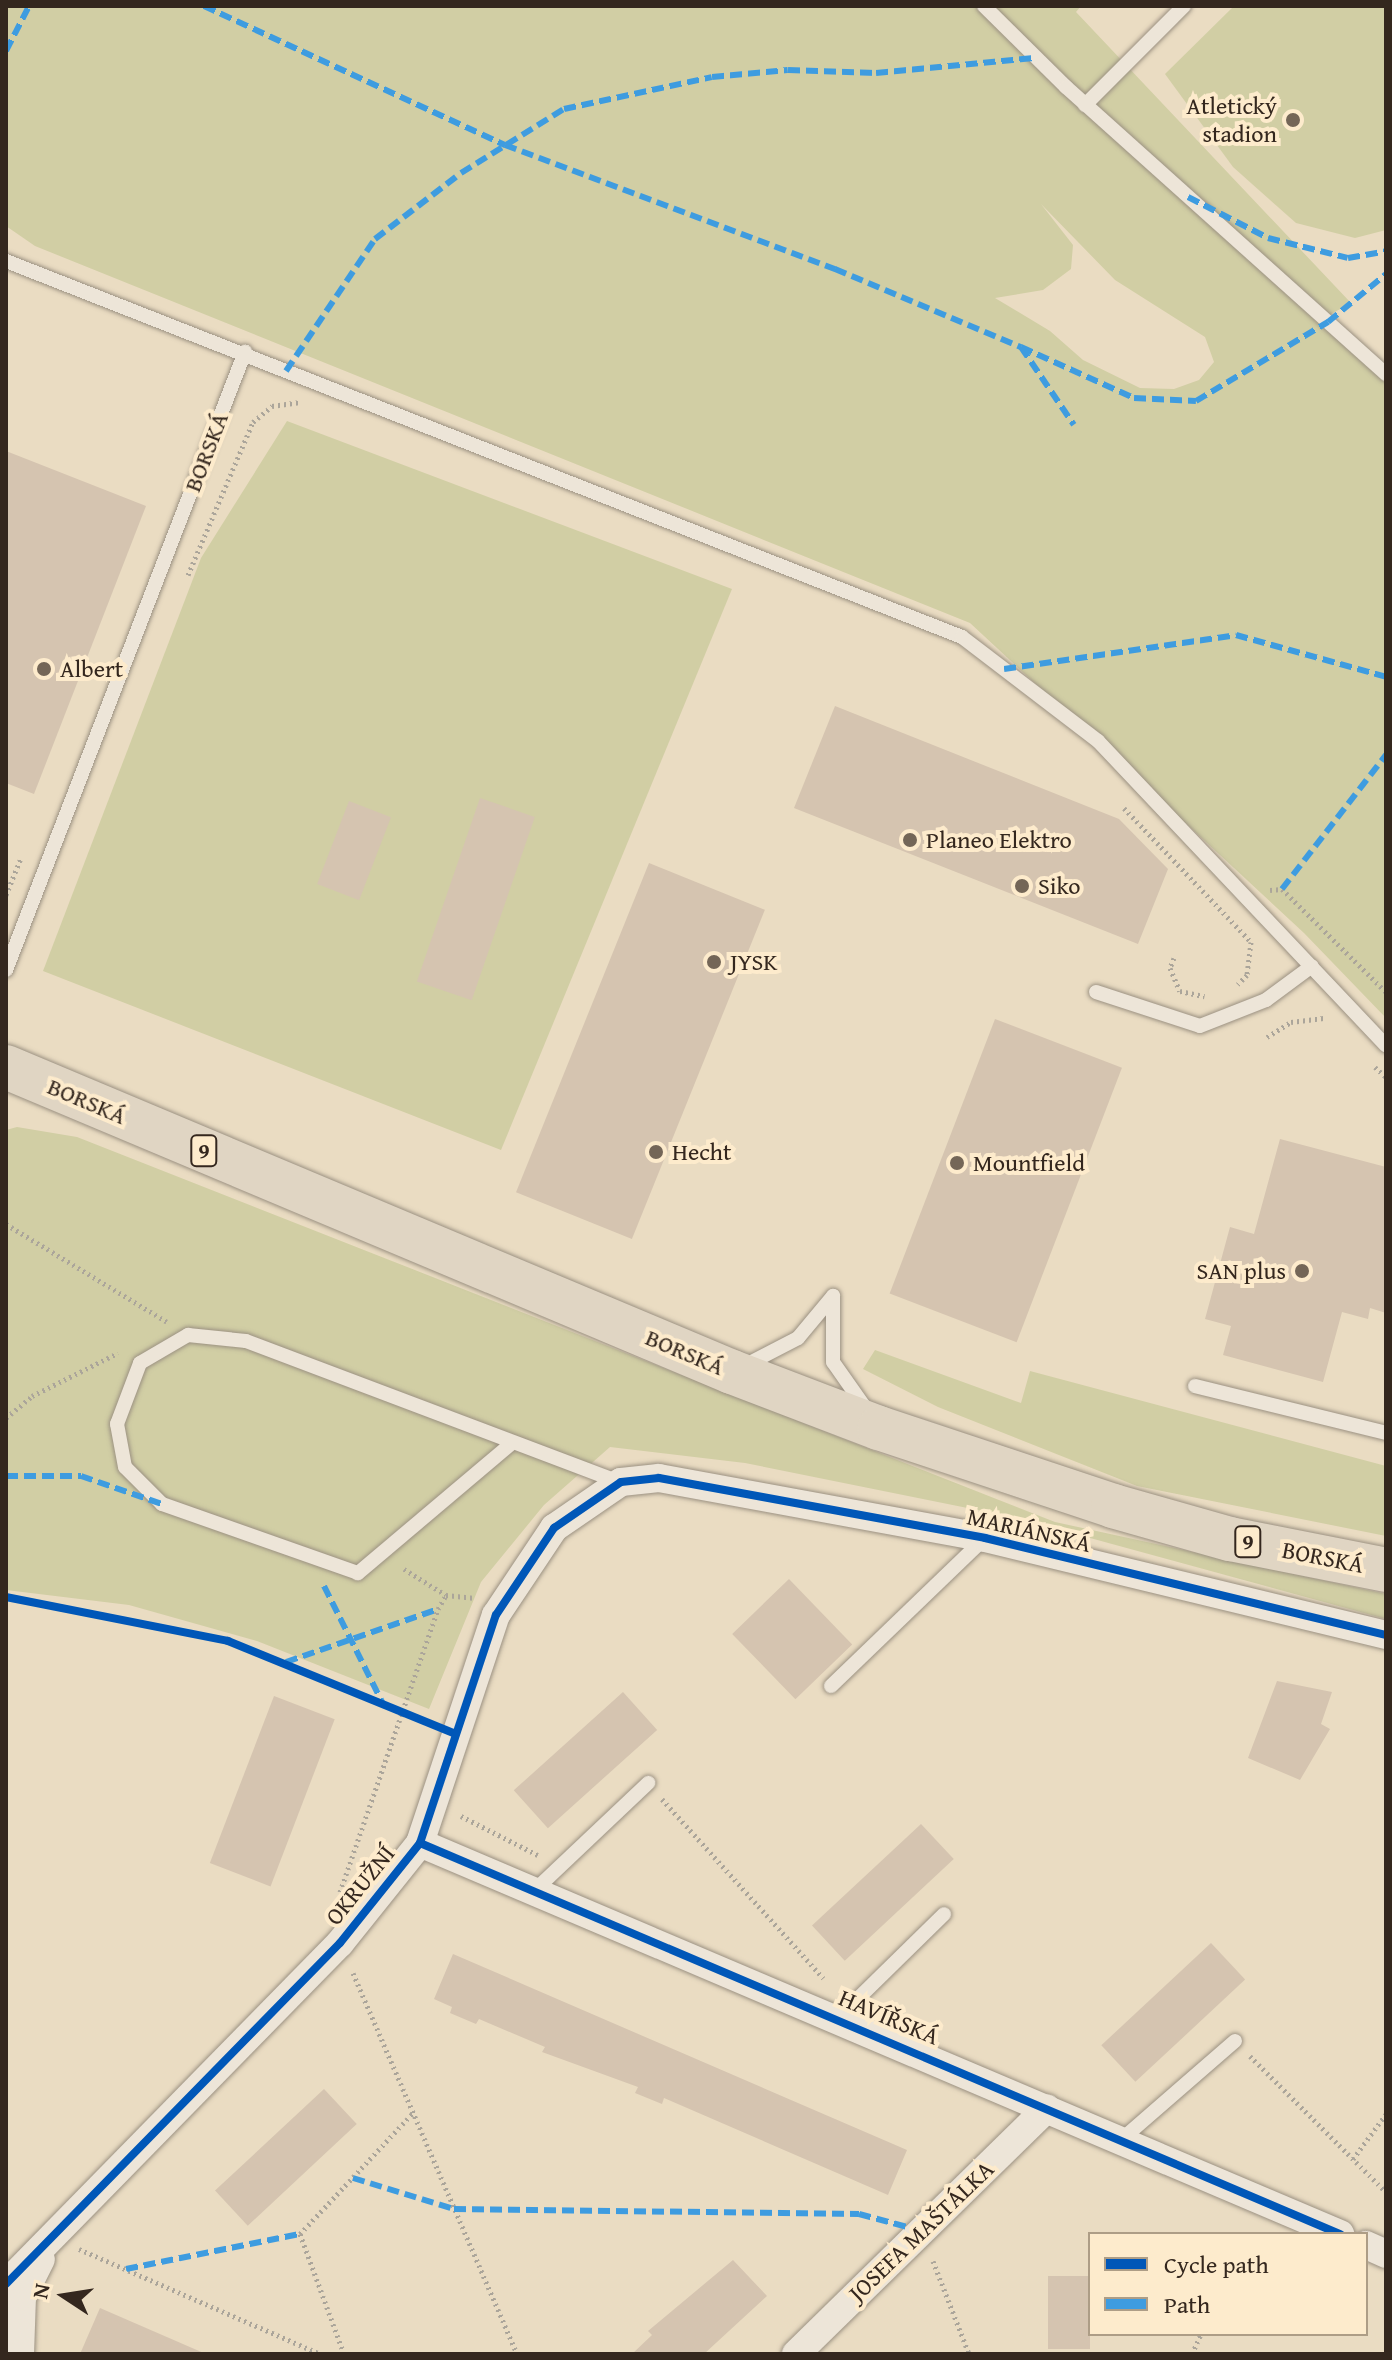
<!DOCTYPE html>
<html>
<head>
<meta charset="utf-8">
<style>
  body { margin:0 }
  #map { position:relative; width:1392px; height:2360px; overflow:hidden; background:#eadcc2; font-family:"Gentium Book Plus",serif }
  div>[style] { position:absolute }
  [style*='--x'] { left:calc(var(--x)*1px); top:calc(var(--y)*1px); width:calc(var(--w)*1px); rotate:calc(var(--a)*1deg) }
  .green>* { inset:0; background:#d1cea4 }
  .building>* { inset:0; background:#d5c4b0; transform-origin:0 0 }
  .path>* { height:5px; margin-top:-2.5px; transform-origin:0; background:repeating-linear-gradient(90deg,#aba59a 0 2px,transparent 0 6px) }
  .roads { filter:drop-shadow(0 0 2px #9b9182) drop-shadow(0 0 2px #9b9182) }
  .lane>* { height:14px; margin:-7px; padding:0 7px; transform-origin:7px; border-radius:7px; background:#ede5d8 }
  .street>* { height:28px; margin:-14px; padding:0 14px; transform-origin:14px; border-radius:14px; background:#ede5d8 }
  .primary>* { height:44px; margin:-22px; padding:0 22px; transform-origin:22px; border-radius:22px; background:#e0d5c3 }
  .quiet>* { height:6px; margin-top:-3px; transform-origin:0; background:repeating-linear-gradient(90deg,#3e9ce0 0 12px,transparent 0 18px) }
  .cycleway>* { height:8px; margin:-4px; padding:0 4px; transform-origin:4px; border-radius:4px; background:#0057b8 }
  .dots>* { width:22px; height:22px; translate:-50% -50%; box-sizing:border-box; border:4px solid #fdebcc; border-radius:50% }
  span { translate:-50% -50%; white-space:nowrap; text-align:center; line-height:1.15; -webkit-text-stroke:8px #fdebcc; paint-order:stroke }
  .shield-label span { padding:2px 6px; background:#fdebcc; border:2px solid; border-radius:6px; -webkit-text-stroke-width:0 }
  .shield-label { font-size:22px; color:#34271e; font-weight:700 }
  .poi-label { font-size:24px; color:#34271e }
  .right { translate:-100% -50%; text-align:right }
  .left { translate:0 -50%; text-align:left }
  .street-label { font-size:24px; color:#34271e }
  .frame { position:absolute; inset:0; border:8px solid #34271e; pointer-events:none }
  .legend { position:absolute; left:1088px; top:2232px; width:280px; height:104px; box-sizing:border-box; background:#fdebcc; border:2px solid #ad9d86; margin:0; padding:10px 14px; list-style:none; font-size:24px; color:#34271e }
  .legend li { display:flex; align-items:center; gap:16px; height:40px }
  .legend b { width:40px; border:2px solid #ad9d86 }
  .north { position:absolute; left:24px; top:2256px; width:80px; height:80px; -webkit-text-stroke:6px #fdebcc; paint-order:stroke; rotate:282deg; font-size:22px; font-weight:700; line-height:32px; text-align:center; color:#34271e }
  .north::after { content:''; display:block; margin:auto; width:28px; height:36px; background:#34271e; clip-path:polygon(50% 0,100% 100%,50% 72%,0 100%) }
</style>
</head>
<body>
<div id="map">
  <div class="green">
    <div style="clip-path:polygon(evenodd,6px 6px,1081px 6px,1076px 12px,1351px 303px,1324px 318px,1386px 382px,1386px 1018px,1304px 933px,970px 623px,35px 246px,6px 226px,6px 6px,1041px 204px,1115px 280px,1205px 337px,1214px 362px,1199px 380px,1174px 389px,1140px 388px,1083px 360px,1050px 331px,995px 298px,1043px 290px,1071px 269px,1073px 245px,1041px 204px)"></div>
    <div style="clip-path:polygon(1234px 6px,1386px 6px,1386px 230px,1355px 238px,1296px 223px,1233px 167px,1165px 74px)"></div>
    <div style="clip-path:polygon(287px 421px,732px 589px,501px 1150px,43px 971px,201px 558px)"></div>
    <div style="clip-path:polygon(17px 1127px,77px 1137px,1055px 1522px,1386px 1594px,1386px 1619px,1017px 1518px,745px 1463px,610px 1447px,544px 1505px,481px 1582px,429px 1709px,257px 1641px,129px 1605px,6px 1590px,6px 1130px)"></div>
    <div style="clip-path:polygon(875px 1350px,1021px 1403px,1030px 1371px,1386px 1466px,1386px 1536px,1137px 1486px,938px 1407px,863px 1369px)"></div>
  </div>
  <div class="building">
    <div style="clip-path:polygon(6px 451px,146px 506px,34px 794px,6px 783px)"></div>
    <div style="clip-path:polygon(835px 706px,1119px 819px,1168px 869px,1138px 944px,794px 808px)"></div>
    <div style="left:480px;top:798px;width:58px;height:194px;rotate:19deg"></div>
    <div style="left:349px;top:801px;width:45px;height:89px;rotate:21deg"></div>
    <div style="left:649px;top:863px;width:125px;height:355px;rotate:22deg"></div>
    <div style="left:995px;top:1019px;width:136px;height:294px;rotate:21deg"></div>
    <div style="clip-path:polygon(1280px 1139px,1386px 1167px,1386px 1313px,1370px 1308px,1368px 1319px,1342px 1312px,1323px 1382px,1223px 1355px,1231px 1326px,1205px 1319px,1230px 1227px,1254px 1234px)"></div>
    <div style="left:789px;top:1579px;width:91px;height:79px;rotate:46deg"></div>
    <div style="clip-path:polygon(1277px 1681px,1332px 1692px,1321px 1724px,1330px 1729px,1300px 1780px,1248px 1758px)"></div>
    <div style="left:623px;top:1692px;width:51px;height:147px;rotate:48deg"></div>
    <div style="left:274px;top:1696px;width:65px;height:179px;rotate:21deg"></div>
    <div style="left:921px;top:1824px;width:48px;height:149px;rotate:47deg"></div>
    <div style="left:1211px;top:1943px;width:50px;height:150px;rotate:47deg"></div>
    <div style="clip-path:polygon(453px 1954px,907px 2150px,888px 2195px,664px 2098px,662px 2104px,635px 2093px,638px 2087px,542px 2052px,545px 2047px,479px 2019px,476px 2024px,450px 2013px,452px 2007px,434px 1999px)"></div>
    <div style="left:324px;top:2089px;width:48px;height:149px;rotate:47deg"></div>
    <div style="clip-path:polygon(733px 2260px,767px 2296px,704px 2354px,632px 2354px,652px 2335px,648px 2331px)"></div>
    <div style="left:1090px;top:2276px;width:73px;height:42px;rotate:90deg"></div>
    <div style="clip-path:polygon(100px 2308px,206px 2354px,80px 2354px)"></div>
  </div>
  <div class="path">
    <div style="--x:188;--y:575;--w:166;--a:-67"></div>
    <div style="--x:253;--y:422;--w:25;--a:-40"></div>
    <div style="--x:272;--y:406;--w:27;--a:-8"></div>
    <div style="--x:1124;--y:808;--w:185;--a:46.5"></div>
    <div style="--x:1251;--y:942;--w:33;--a:97"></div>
    <div style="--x:1247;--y:975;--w:13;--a:135"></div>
    <div style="--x:1270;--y:890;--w:12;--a:-5"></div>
    <div style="--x:1282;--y:889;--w:146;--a:44.7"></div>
    <div style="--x:6;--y:895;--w:40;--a:-68"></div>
    <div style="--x:1174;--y:958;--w:11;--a:112"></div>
    <div style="--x:1170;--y:968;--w:25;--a:67"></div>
    <div style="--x:1180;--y:991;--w:25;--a:12"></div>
    <div style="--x:1267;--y:1037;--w:28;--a:-32"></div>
    <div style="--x:1291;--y:1022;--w:35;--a:-7"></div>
    <div style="--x:1375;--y:1067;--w:15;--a:42"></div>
    <div style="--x:6;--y:1224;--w:188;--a:31.3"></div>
    <div style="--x:6;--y:1418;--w:34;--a:-40"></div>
    <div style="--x:32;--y:1396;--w:96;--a:-26.6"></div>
    <div style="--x:404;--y:1569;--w:49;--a:31.8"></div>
    <div style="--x:662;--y:1799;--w:241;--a:48"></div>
    <div style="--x:461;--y:1816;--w:86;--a:26.9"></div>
    <div style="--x:340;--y:1892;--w:299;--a:-70.9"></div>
    <div style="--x:438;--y:1609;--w:16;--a:-60"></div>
    <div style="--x:446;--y:1595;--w:27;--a:6"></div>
    <div style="--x:353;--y:1973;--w:415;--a:66.7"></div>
    <div style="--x:1250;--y:2056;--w:192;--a:45"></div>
    <div style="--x:1353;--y:2159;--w:56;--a:-53.7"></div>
    <div style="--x:79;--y:2249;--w:263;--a:23.5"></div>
    <div style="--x:933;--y:2261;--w:100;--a:68.8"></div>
    <div style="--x:344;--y:2354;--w:128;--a:-110.1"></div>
    <div style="--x:300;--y:2234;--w:166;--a:-47"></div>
    <div style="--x:1192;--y:2354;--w:22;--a:-66"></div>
  </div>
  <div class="roads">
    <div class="lane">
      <div style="--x:984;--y:6;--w:115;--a:44.6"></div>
      <div style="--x:1066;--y:87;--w:430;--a:41.9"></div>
      <div style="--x:1085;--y:105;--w:140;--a:-45"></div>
      <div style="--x:6;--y:261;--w:1027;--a:21.47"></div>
      <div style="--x:962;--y:637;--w:171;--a:37.4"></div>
      <div style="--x:1098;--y:741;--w:419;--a:46.6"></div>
      <div style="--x:6;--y:970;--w:663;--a:-68.86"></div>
      <div style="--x:1096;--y:992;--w:109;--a:18.1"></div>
      <div style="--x:1200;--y:1026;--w:71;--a:-21.5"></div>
      <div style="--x:1266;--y:1000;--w:57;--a:-36.5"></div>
      <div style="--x:833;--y:1296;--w:66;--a:90"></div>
      <div style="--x:833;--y:1362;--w:57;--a:54.9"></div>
      <div style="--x:744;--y:1366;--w:61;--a:-27.4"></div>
      <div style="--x:798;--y:1338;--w:55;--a:-50.2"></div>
      <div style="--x:1195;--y:1386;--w:197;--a:13.8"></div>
      <div style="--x:512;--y:1443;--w:202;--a:139.8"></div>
      <div style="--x:358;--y:1573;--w:208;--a:-160.6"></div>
      <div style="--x:162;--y:1504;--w:52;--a:-135"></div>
      <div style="--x:125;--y:1467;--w:44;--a:-100.5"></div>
      <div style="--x:117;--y:1424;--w:65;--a:-69.3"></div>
      <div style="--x:140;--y:1363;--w:56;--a:-30.3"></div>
      <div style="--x:188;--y:1335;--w:58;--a:5.9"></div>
      <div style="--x:246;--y:1341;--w:400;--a:20.7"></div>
      <div style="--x:831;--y:1686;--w:212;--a:-43.9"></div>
      <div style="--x:535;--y:1890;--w:156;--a:-43.4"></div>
      <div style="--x:839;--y:2017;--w:147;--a:-44.4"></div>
      <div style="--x:1121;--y:2140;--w:151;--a:-41"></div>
    </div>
    <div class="street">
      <div style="--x:420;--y:1843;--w:1000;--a:23.03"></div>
      <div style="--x:1366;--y:2245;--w:22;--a:24"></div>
      <div style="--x:6;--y:2284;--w:477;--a:-45.6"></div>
      <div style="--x:340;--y:1943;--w:128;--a:-51.3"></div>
      <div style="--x:420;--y:1843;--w:240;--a:-71.6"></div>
      <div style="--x:496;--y:1615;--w:105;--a:-56.3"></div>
      <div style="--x:554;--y:1528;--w:81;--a:-34.5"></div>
      <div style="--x:621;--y:1482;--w:38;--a:-6"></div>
      <div style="--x:659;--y:1478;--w:331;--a:10.4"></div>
      <div style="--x:985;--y:1538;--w:413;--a:13.6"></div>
      <div style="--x:20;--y:2354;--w:57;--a:-88"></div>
      <div style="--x:22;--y:2297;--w:42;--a:-63.4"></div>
      <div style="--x:796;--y:2354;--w:351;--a:-44.4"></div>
    </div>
    <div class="primary">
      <div style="--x:6;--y:1067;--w:787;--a:22.79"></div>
      <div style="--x:732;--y:1372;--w:157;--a:20.9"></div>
      <div style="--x:879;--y:1428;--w:247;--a:18.4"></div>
      <div style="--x:1113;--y:1506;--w:122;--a:15.8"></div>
      <div style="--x:1230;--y:1539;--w:159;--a:11.2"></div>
    </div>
  </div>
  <div class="quiet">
    <div style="--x:204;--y:6;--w:332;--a:24.8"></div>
    <div style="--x:505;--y:145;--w:353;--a:20.6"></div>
    <div style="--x:835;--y:269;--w:202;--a:22.8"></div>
    <div style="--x:1021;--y:347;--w:94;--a:55.8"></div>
    <div style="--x:6;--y:51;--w:51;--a:-62.9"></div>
    <div style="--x:1188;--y:197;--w:90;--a:27.1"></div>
    <div style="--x:1268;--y:238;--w:82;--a:14"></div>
    <div style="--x:1348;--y:258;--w:39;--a:-10"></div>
    <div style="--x:1021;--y:347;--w:124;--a:24.3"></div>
    <div style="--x:1134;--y:398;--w:62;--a:2.8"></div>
    <div style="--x:1196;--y:401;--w:154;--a:-30.9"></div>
    <div style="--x:1328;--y:322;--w:75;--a:-39.6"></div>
    <div style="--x:286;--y:371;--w:159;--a:-56"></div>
    <div style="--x:375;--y:239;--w:108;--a:-37.5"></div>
    <div style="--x:461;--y:173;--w:121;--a:-31.9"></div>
    <div style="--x:564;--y:109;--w:151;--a:-12.2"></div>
    <div style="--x:712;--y:77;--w:76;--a:-5.3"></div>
    <div style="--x:788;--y:70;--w:88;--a:2"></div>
    <div style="--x:876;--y:73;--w:161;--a:-5.4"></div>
    <div style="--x:1004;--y:669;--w:234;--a:-8.3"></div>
    <div style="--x:1236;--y:635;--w:156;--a:15.6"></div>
    <div style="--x:1282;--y:889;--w:170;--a:-52.2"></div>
    <div style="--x:6;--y:1476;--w:75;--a:0"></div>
    <div style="--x:81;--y:1476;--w:86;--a:19.1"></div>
    <div style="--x:324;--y:1586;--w:130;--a:63.4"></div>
    <div style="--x:286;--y:1662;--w:161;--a:-19.2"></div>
    <div style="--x:353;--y:2178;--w:106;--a:17.1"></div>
    <div style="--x:454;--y:2209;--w:405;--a:0.7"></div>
    <div style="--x:859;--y:2214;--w:65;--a:15.1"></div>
    <div style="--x:126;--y:2269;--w:177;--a:-11.4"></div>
  </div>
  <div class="cycleway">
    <div style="--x:6;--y:1597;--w:226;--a:11.2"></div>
    <div style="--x:228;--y:1641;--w:244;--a:22.2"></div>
    <div style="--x:420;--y:1843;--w:1000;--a:23.03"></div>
    <div style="--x:6;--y:2284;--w:477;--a:-45.6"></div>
    <div style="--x:340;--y:1943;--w:128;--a:-51.3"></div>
    <div style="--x:420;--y:1843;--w:240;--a:-71.6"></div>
    <div style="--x:496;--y:1615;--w:105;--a:-56.3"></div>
    <div style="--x:554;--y:1528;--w:81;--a:-34.5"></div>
    <div style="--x:621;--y:1482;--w:38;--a:-6"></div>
    <div style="--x:659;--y:1478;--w:331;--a:10.4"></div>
    <div style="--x:985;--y:1538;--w:413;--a:13.6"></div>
  </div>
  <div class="dots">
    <div style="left:1293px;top:120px;background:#746657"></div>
    <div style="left:44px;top:669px;background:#746657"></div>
    <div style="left:910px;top:840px;background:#746657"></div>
    <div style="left:1022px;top:886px;background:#746657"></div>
    <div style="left:714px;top:962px;background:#746657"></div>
    <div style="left:656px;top:1152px;background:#746657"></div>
    <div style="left:957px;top:1163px;background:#746657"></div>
    <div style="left:1302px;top:1271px;background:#746657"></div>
  </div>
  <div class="shield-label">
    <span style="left:204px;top:1151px">9</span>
    <span style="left:1248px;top:1542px">9</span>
  </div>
  <div class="poi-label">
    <span class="right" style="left:1277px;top:120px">Atletický<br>stadion</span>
    <span class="left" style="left:60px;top:669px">Albert</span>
    <span class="left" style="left:926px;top:840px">Planeo Elektro</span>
    <span class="left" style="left:1038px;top:886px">Siko</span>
    <span class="left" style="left:730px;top:962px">JYSK</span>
    <span class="left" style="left:672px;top:1152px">Hecht</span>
    <span class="left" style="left:973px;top:1163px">Mountfield</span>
    <span class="right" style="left:1286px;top:1271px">SAN plus</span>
  </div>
  <div class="street-label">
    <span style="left:206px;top:452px;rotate:-69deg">BORSKÁ</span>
    <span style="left:87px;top:1101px;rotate:23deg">BORSKÁ</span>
    <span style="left:685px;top:1352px;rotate:23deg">BORSKÁ</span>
    <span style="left:1029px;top:1530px;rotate:13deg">MARIÁNSKÁ</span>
    <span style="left:1323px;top:1557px;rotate:11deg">BORSKÁ</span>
    <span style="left:360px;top:1885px;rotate:-51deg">OKRUŽNÍ</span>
    <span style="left:889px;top:2017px;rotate:23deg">HAVÍŘSKÁ</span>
    <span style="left:921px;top:2231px;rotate:-44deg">JOSEFA MAŠTÁLKA</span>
  </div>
  <div class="frame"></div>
  <ul class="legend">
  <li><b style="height:10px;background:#0057b8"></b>Cycle path</li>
  <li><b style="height:10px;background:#3e9ce0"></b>Path</li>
  </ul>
  <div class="north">N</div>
</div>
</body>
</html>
